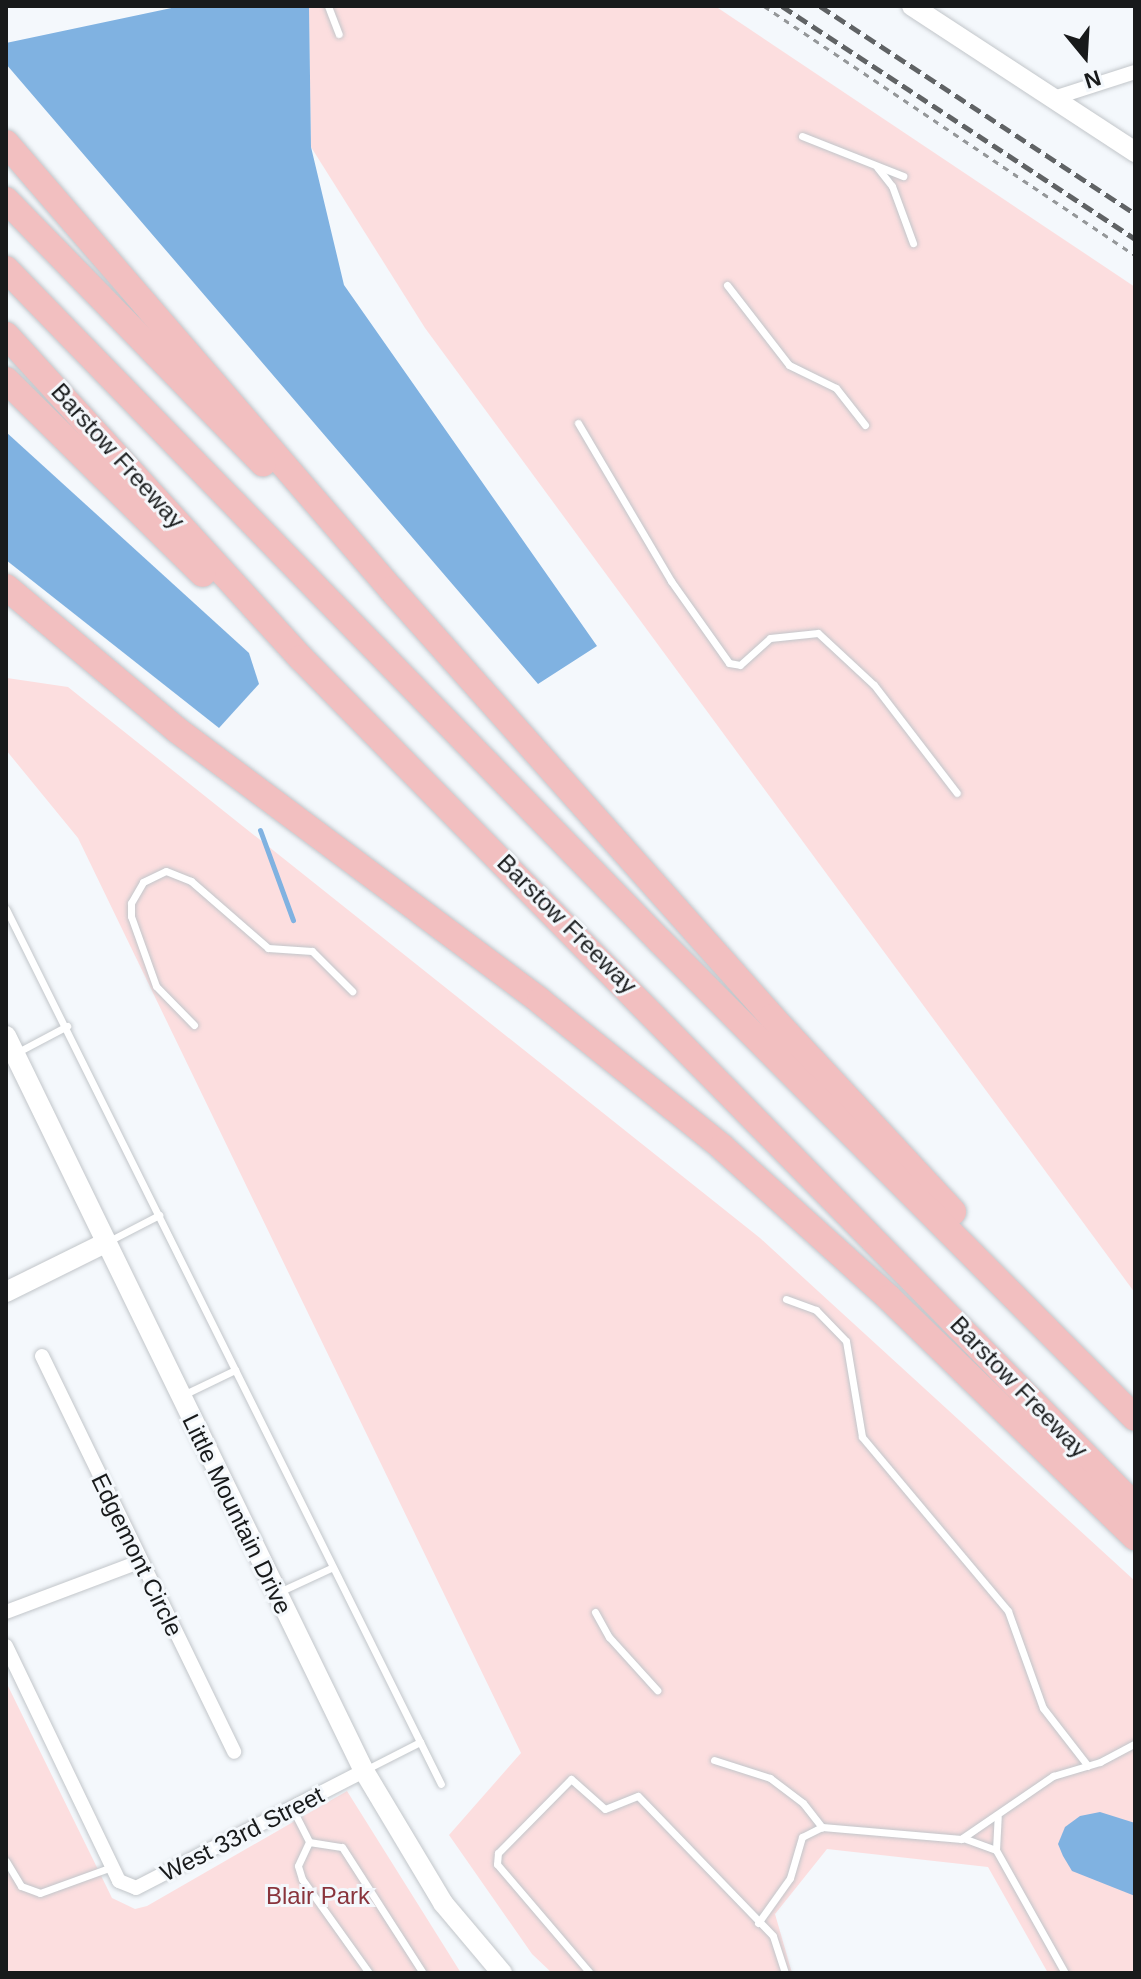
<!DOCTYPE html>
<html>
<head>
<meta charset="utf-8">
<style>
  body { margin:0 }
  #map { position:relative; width:1141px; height:1979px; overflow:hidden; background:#f4f8fc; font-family:Helvetica,sans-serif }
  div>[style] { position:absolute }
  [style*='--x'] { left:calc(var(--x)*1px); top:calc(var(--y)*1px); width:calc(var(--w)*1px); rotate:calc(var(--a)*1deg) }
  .green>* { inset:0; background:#fcdedf }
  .water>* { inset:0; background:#80b2e1 }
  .stream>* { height:5px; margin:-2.5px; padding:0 2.5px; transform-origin:2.5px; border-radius:2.5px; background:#80b2e1 }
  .path>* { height:3px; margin-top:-1.5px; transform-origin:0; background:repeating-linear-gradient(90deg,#949799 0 6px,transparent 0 12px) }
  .roads { filter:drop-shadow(0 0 2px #c2c6ca) drop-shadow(0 0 2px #c2c6ca) }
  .lane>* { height:7px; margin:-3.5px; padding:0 3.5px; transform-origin:3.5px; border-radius:3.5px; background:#fff }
  .street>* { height:14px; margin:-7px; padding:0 7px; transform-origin:7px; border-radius:7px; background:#fff }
  .secondary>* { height:20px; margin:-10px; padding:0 10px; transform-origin:10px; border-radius:10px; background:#fff }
  .highway>* { height:26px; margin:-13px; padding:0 13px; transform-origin:13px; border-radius:13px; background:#f2bfc0 }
  .rail>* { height:5px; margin-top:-2.5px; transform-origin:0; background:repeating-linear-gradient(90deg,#606365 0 12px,transparent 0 18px) }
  span { translate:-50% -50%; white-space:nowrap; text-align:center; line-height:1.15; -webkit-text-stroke:6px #f4f8fc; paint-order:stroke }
  .street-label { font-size:24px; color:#181a1b }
  .park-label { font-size:24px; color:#89343c }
  .frame { position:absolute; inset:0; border:8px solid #181a1b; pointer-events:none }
  .north { position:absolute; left:1045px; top:16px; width:80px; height:80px; -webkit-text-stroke:6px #f4f8fc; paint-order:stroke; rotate:162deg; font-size:22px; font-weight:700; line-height:32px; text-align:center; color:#181a1b }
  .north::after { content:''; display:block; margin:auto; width:28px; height:36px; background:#181a1b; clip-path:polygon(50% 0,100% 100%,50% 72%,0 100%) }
</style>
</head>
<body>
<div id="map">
  <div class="green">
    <div style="clip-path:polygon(309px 6px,715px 6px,1135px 287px,1135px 1293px,425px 328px,311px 147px)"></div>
    <div style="clip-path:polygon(7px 678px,68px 687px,760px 1238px,1135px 1581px,1135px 1973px,1048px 1973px,988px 1867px,827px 1849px,775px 1914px,792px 1973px,552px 1973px,532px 1954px,449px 1835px,521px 1753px,78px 838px,6px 750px)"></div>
    <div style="clip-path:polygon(6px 1682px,112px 1898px,135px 1909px,147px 1906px,347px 1791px,461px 1973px,6px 1973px)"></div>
  </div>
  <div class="water">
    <div style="clip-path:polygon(181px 6px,309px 6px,311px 147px,344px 285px,597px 646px,538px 684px,6px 64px,6px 43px)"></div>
    <div style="clip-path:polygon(6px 432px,249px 653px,259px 684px,219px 728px,6px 560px)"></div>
    <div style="clip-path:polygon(1100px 1812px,1135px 1823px,1135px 1896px,1072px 1871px,1063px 1856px,1058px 1844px,1065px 1827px,1080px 1816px)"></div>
  </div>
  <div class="stream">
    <div style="--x:260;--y:830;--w:96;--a:69.9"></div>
  </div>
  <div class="path">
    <div style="--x:764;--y:6;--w:447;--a:33.9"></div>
  </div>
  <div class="roads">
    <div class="lane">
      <div style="--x:328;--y:6;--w:30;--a:69"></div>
      <div style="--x:802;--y:136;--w:109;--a:21.6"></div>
      <div style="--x:877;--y:167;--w:24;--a:52"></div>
      <div style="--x:892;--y:186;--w:61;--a:69.8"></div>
      <div style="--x:727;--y:285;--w:101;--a:52.2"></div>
      <div style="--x:789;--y:365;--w:52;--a:26.1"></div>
      <div style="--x:836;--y:388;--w:47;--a:51.9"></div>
      <div style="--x:578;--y:423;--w:183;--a:59.5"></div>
      <div style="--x:671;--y:581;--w:100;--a:54.7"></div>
      <div style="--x:729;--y:663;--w:11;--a:10"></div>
      <div style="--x:740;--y:665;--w:40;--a:-42"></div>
      <div style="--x:770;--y:638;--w:48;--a:-5.9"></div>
      <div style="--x:818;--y:633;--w:76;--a:42.9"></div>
      <div style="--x:874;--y:685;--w:136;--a:52.5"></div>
      <div style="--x:6;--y:909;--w:977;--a:63.57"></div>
      <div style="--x:194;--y:1025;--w:54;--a:-134.3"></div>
      <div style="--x:156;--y:986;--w:74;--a:-109.7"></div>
      <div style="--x:131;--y:916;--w:13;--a:-90"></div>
      <div style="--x:131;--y:903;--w:24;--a:-60"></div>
      <div style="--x:143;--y:882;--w:25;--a:-26"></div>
      <div style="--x:166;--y:871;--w:27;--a:22"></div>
      <div style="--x:191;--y:881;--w:102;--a:41"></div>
      <div style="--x:268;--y:948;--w:44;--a:3.9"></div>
      <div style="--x:312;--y:951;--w:57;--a:45"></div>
      <div style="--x:16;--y:1053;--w:58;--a:-27.9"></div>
      <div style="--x:107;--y:1242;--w:59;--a:-27.4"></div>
      <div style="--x:786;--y:1299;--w:32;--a:20"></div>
      <div style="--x:816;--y:1310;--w:43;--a:45.9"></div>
      <div style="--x:846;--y:1341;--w:97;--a:80.5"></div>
      <div style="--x:862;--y:1437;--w:227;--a:50"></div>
      <div style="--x:1008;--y:1611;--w:103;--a:70.2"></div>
      <div style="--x:1043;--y:1708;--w:73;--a:52.2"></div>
      <div style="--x:183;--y:1395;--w:58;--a:-25.7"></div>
      <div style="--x:279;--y:1592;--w:57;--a:-24.8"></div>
      <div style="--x:595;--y:1612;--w:29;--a:61"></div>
      <div style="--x:609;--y:1637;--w:72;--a:47.8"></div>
      <div style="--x:714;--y:1760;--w:59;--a:17.8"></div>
      <div style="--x:770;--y:1778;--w:41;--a:37.1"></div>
      <div style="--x:803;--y:1803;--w:31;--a:52"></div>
      <div style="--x:365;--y:1770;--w:62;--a:-27"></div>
      <div style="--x:292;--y:1808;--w:38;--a:63"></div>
      <div style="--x:963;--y:1838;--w:35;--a:20"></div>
      <div style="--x:996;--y:1850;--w:141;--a:60.7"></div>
      <div style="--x:309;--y:1842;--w:33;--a:9"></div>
      <div style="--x:342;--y:1847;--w:150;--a:57.3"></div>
      <div style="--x:309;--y:1842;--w:26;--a:115"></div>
      <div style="--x:298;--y:1866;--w:14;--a:73"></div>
      <div style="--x:302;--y:1879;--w:115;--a:54.5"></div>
      <div style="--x:996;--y:1850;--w:33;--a:-87"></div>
      <div style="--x:6;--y:1861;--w:29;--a:59"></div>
      <div style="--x:21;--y:1886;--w:20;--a:20"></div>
      <div style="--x:40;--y:1893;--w:77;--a:-19.9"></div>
      <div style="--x:758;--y:1923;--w:55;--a:-54.6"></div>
      <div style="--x:790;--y:1878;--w:43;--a:-73.7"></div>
      <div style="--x:802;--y:1837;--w:22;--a:-27"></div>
      <div style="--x:822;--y:1827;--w:140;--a:4.9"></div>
      <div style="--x:961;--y:1839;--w:112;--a:-34.4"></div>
      <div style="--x:1053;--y:1776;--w:49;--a:-16.6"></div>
      <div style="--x:1100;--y:1762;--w:40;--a:-28"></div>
      <div style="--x:590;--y:1973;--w:143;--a:-130.5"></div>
      <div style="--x:497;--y:1864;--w:11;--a:-85"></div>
      <div style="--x:498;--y:1853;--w:104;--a:-45.4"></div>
      <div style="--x:571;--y:1779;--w:45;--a:41.4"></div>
      <div style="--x:605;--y:1809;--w:35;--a:-22"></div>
      <div style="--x:638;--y:1796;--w:194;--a:46"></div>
      <div style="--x:773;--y:1936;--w:39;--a:72"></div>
    </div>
    <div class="street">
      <div style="--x:1054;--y:98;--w:85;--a:-17.8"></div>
      <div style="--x:42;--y:1356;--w:440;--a:64.1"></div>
      <div style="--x:6;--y:1612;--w:142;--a:-20.6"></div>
      <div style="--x:6;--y:1646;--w:261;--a:64.3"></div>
      <div style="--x:119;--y:1881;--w:18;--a:22"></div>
      <div style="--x:136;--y:1888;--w:256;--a:-27.2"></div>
    </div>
    <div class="secondary">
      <div style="--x:912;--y:6;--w:267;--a:33.2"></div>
      <div style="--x:6;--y:1036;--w:818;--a:64.03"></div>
      <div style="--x:364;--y:1771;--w:154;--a:59.1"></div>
      <div style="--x:443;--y:1903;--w:92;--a:49.9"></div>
      <div style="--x:6;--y:1292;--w:108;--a:-26.3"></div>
    </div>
    <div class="highway">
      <div style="--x:6;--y:143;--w:589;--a:49.2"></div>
      <div style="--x:391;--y:589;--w:573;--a:48.32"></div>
      <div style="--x:772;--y:1017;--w:266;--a:47.1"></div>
      <div style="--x:6;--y:200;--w:368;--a:45.7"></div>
      <div style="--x:6;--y:269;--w:938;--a:45.78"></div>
      <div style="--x:660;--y:941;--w:673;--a:45.12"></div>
      <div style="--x:6;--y:335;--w:437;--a:47.6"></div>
      <div style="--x:301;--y:658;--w:1189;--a:45.48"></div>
      <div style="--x:6;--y:380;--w:276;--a:44.6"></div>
      <div style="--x:6;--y:587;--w:223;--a:39.9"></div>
      <div style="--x:177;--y:730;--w:453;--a:36.7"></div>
      <div style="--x:540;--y:1001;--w:233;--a:38.7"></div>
      <div style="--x:722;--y:1147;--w:225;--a:42.1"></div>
      <div style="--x:889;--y:1298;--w:343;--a:44.2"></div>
    </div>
  </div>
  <div class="rail">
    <div style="--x:782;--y:6;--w:423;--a:33.4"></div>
    <div style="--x:820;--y:6;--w:377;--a:33.4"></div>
  </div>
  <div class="street-label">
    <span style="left:118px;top:456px;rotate:48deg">Barstow Freeway</span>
    <span style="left:567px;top:924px;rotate:45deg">Barstow Freeway</span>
    <span style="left:1019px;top:1387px;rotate:46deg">Barstow Freeway</span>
    <span style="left:237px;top:1514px;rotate:64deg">Little Mountain Drive</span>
    <span style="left:137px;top:1555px;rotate:64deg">Edgemont Circle</span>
    <span style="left:242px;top:1834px;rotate:-27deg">West 33rd Street</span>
  </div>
  <div class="park-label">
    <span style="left:318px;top:1896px">Blair Park</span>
  </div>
  <div class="frame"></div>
  <div class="north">N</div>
</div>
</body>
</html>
